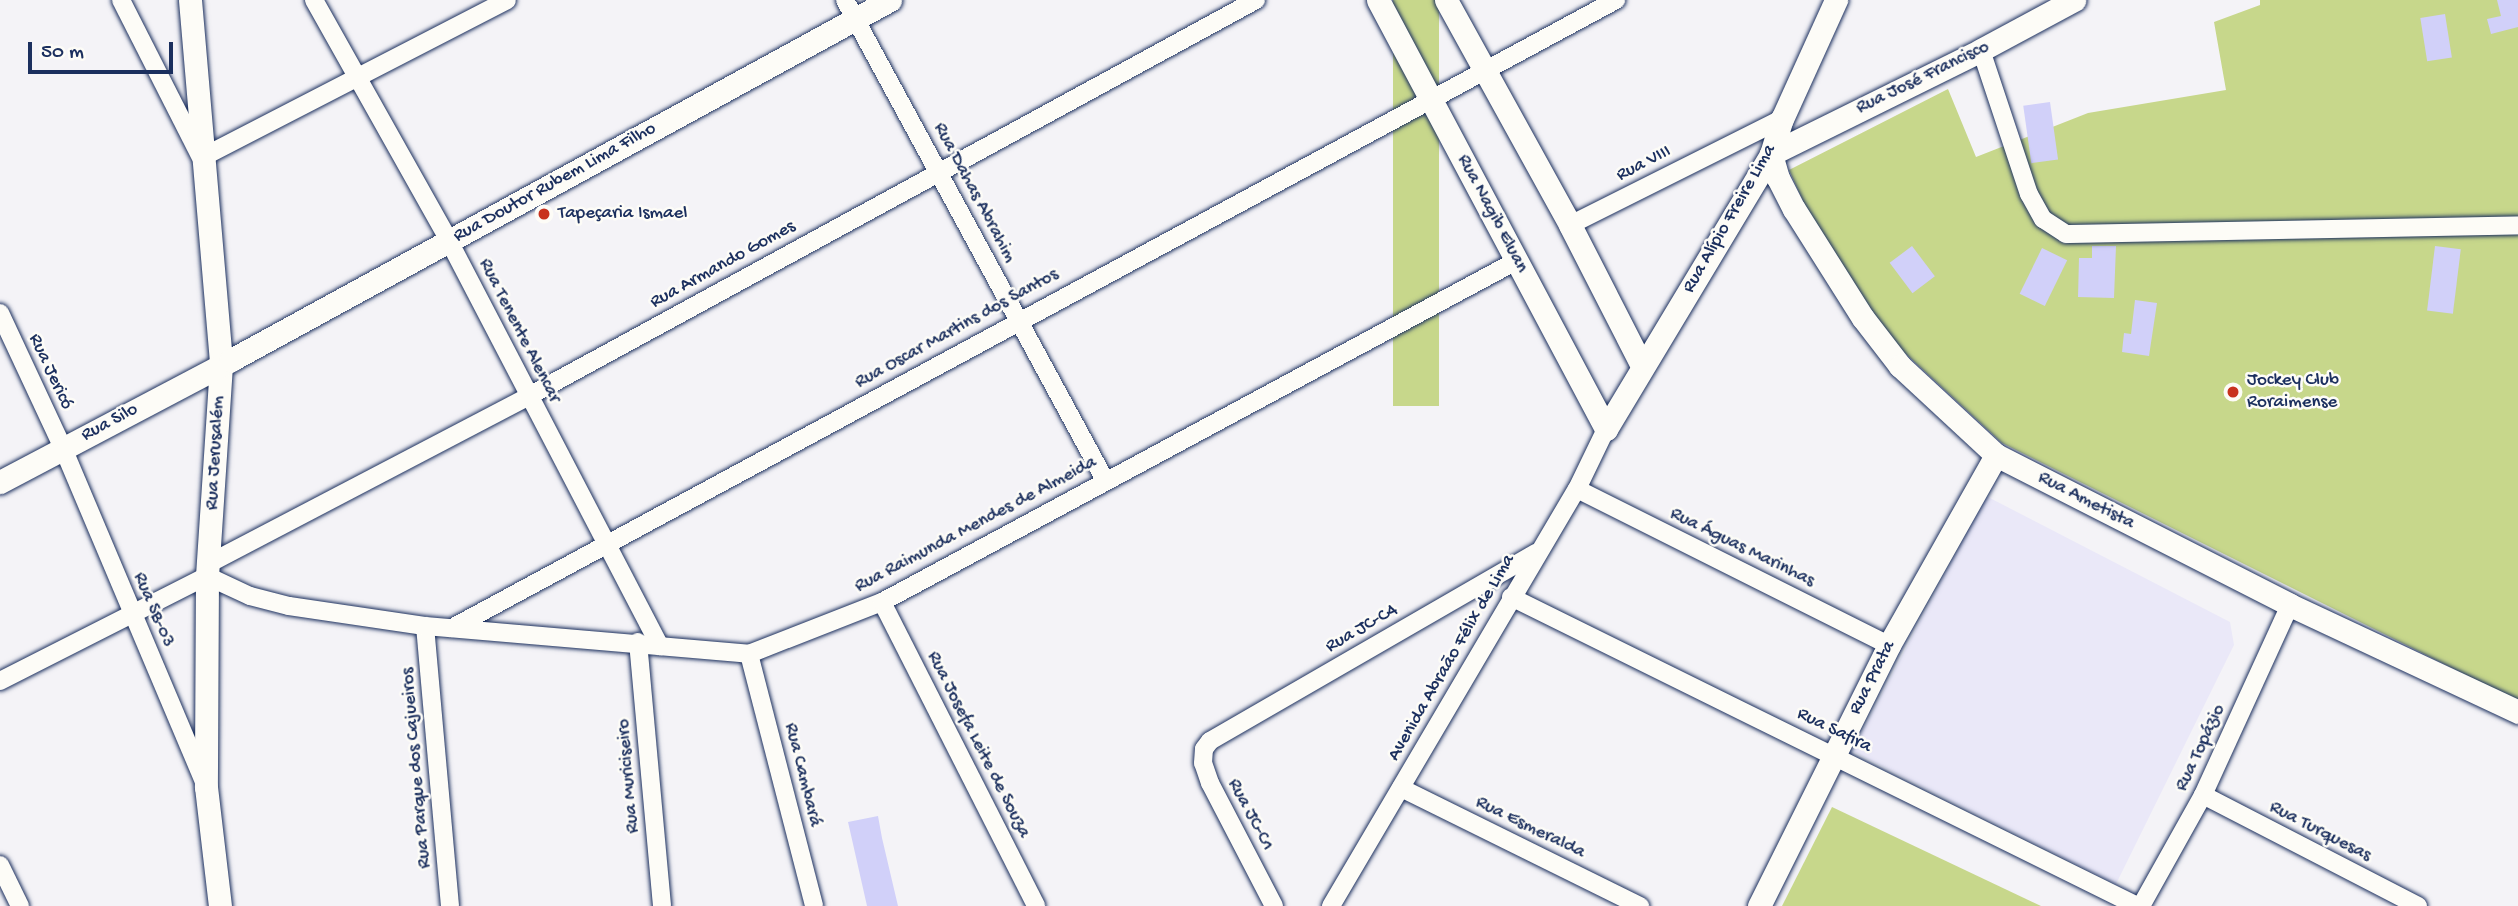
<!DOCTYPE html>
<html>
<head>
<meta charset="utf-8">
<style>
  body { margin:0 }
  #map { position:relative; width:2518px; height:906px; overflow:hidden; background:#f4f3f7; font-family:"Gochi Hand",sans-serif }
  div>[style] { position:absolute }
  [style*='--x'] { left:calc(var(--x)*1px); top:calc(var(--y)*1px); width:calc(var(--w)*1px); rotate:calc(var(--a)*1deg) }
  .built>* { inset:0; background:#eae8f8 }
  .green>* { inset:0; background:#c7d78b; transform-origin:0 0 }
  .building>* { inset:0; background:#d1d0f9; transform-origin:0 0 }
  .roads { filter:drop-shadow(0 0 2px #1b2f5e) drop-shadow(0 0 2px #1b2f5e) }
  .minor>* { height:18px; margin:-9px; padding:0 9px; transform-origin:9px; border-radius:9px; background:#fdfcf7 }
  .tertiary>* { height:23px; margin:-11.5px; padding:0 11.5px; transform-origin:11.5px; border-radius:11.5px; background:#fdfcf7 }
  .dots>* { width:19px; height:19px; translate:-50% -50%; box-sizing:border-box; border:4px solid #fdfcf7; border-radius:50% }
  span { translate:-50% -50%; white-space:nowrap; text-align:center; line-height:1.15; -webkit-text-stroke:5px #fdfcf7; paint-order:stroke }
  .street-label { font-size:19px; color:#1b2f5e }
  .poi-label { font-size:19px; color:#1b2f5e }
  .left { translate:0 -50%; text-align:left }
  .scale { position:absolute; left:28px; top:42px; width:145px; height:32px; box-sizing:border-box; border:4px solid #1b2f5e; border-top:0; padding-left:9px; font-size:21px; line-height:24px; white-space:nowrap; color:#1b2f5e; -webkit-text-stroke:5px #fdfcf7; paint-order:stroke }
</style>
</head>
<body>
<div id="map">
  <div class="built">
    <div style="clip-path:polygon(1986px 496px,2230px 622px,2234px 645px,2116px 884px,1852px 751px)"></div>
  </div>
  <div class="green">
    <div style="left:1393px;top:0;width:46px;height:406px"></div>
    <div style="clip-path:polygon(2260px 0,2518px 0,2518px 701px,2002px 443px,1893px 342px,1813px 223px,1789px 170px,1948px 89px,1976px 157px,2088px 113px,2226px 90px,2214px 22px,2260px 5px)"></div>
    <div style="clip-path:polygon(1832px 807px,2041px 906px,1782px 906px)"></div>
  </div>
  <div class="building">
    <div style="clip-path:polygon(2497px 0,2518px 0,2518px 27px,2491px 34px,2487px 19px,2501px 16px)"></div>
    <div style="left:2445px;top:14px;width:44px;height:25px;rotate:81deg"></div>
    <div style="left:2050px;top:102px;width:58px;height:27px;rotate:82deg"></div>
    <div style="left:1912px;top:246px;width:38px;height:28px;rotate:53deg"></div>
    <div style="clip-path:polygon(2092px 246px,2116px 246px,2114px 298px,2078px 297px,2079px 258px,2092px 258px)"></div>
    <div style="left:2435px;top:246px;width:26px;height:65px;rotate:7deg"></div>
    <div style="left:2042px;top:248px;width:28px;height:51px;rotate:26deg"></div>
    <div style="clip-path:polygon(2135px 300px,2157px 303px,2149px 356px,2122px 352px,2124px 333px,2131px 334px)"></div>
    <div style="clip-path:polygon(878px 816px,882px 838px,898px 906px,867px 906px,853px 844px,848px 822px)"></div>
  </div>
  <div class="roads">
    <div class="minor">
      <div style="--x:121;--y:0;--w:175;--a:63.1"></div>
      <div style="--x:314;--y:0;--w:276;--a:60.7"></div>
      <div style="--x:449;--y:241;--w:457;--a:62.5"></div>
      <div style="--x:845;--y:0;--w:546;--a:61.56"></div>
      <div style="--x:1981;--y:50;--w:152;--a:71.6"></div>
      <div style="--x:2029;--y:194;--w:29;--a:61"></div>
      <div style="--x:2043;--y:219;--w:27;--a:33"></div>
      <div style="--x:2066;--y:234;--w:452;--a:-1.1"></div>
      <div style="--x:203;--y:157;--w:342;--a:-27.3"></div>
      <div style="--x:1570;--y:225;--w:237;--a:-26.6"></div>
      <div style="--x:0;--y:313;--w:149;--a:65"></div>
      <div style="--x:63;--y:448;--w:362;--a:67.1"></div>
      <div style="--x:1577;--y:489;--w:349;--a:26.6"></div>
      <div style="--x:208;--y:564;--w:362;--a:-27.6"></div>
      <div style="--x:529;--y:396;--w:828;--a:-28.58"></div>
      <div style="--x:1511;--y:597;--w:698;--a:26.27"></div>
      <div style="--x:882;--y:602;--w:341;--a:63.1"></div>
      <div style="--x:425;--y:626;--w:281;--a:84.9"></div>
      <div style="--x:452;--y:628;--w:1323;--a:-28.35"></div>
      <div style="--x:638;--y:642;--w:265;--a:84.8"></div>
      <div style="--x:749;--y:654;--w:260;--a:75.5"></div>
      <div style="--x:0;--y:681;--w:232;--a:-26.9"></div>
      <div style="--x:207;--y:576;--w:47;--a:24.9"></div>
      <div style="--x:250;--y:596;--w:40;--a:14.4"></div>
      <div style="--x:289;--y:606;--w:137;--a:8.4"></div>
      <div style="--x:425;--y:626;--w:325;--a:4.9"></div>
      <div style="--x:749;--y:654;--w:143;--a:-21.4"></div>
      <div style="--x:882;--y:602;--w:722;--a:-28.27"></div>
      <div style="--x:1401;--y:788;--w:267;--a:26.3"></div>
      <div style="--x:2203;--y:795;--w:242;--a:27.3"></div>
      <div style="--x:0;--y:865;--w:46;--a:64"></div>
      <div style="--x:1274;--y:906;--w:139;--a:-117.5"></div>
      <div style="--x:1210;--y:783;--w:21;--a:-109"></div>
      <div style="--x:1203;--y:763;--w:14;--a:-86"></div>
      <div style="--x:1204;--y:749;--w:10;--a:-53"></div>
      <div style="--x:1210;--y:741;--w:376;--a:-30"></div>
      <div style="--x:1331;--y:906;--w:484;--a:-59.5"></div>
      <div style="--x:1577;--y:489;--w:67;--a:-64.2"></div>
      <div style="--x:2141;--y:906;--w:127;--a:-60.8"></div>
      <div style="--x:2203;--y:795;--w:209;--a:-65.4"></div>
    </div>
    <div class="tertiary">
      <div style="--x:190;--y:0;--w:366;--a:85.1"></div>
      <div style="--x:221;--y:365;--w:211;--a:93.8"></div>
      <div style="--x:207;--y:576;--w:211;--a:90.3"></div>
      <div style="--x:206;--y:787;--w:120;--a:83.3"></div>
      <div style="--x:1378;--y:0;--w:486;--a:62"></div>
      <div style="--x:1446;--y:0;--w:257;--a:61.1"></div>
      <div style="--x:1570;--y:225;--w:158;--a:62.9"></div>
      <div style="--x:1771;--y:154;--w:25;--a:74"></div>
      <div style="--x:1778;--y:178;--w:35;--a:63"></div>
      <div style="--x:1794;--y:209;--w:129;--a:57.7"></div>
      <div style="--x:1863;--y:318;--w:61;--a:52.4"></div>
      <div style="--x:1900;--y:366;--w:131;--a:42.8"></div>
      <div style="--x:1996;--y:455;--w:330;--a:27"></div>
      <div style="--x:2290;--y:605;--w:252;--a:25.1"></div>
      <div style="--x:1771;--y:154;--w:234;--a:-26.3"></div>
      <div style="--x:1981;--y:50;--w:106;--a:-28.3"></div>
      <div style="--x:1606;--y:429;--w:321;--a:-59"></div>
      <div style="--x:1771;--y:154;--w:37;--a:-73"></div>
      <div style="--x:1782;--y:119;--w:131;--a:-65.6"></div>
      <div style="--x:0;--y:482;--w:261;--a:-27.8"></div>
      <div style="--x:231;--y:360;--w:751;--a:-28.65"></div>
      <div style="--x:1759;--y:906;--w:292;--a:-63.5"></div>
      <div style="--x:1889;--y:645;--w:218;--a:-60.6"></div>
    </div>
  </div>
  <div class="dots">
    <div style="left:544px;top:214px;background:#c8321e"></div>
    <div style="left:2233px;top:392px;background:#c8321e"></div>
  </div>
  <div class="street-label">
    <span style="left:1923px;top:78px;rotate:-26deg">Rua José Francisco</span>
    <span style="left:1644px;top:164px;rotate:-27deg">Rua VIII</span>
    <span style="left:555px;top:183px;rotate:-29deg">Rua Doutor Rubem Lima Filho</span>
    <span style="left:974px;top:193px;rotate:62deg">Rua Dahas Abrahim</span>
    <span style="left:1492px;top:214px;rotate:62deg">Rua Nagib Eluan</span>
    <span style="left:1730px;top:219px;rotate:-60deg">Rua Alípio Freire Lima</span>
    <span style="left:723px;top:265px;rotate:-29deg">Rua Armando Gomes</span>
    <span style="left:957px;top:329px;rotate:-29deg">Rua Oscar Martins dos Santos</span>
    <span style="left:519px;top:331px;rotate:63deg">Rua Tenente Alencar</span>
    <span style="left:50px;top:372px;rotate:65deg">Rua Jericó</span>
    <span style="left:110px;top:423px;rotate:-28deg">Rua Silo</span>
    <span style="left:216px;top:453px;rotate:-87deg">Rua Jerusalém</span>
    <span style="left:2086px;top:501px;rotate:27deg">Rua Ametista</span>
    <span style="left:976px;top:525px;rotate:-28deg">Rua Raimunda Mendes de Almeida</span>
    <span style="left:1742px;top:548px;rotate:26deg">Rua Águas Marinhas</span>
    <span style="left:153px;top:610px;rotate:67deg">Rua SB-03</span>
    <span style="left:1362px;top:629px;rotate:-30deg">Rua JC-C4</span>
    <span style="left:1452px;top:658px;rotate:-60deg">Avenida Abraão Félix de Lima</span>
    <span style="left:1873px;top:678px;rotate:-63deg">Rua Prata</span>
    <span style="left:1834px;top:731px;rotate:26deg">Rua Safira</span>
    <span style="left:978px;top:745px;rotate:63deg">Rua Josefa Leite de Souza</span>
    <span style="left:2201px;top:748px;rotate:-65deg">Rua Topázio</span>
    <span style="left:417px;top:768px;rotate:-95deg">Rua Parque dos Cajueiros</span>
    <span style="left:802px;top:775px;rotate:76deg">Rua Cambará</span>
    <span style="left:629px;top:776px;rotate:-95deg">Rua Muriciseiro</span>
    <span style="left:1250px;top:815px;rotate:62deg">Rua JC-C1</span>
    <span style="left:1530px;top:828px;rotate:26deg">Rua Esmeralda</span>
    <span style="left:2320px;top:832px;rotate:27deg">Rua Turquesas</span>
  </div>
  <div class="poi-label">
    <span class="left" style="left:558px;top:214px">Tapeçaria Ismael</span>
    <span class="left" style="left:2247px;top:392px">Jockey Club<br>Roraimense</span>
  </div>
  <div class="scale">50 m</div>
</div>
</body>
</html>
